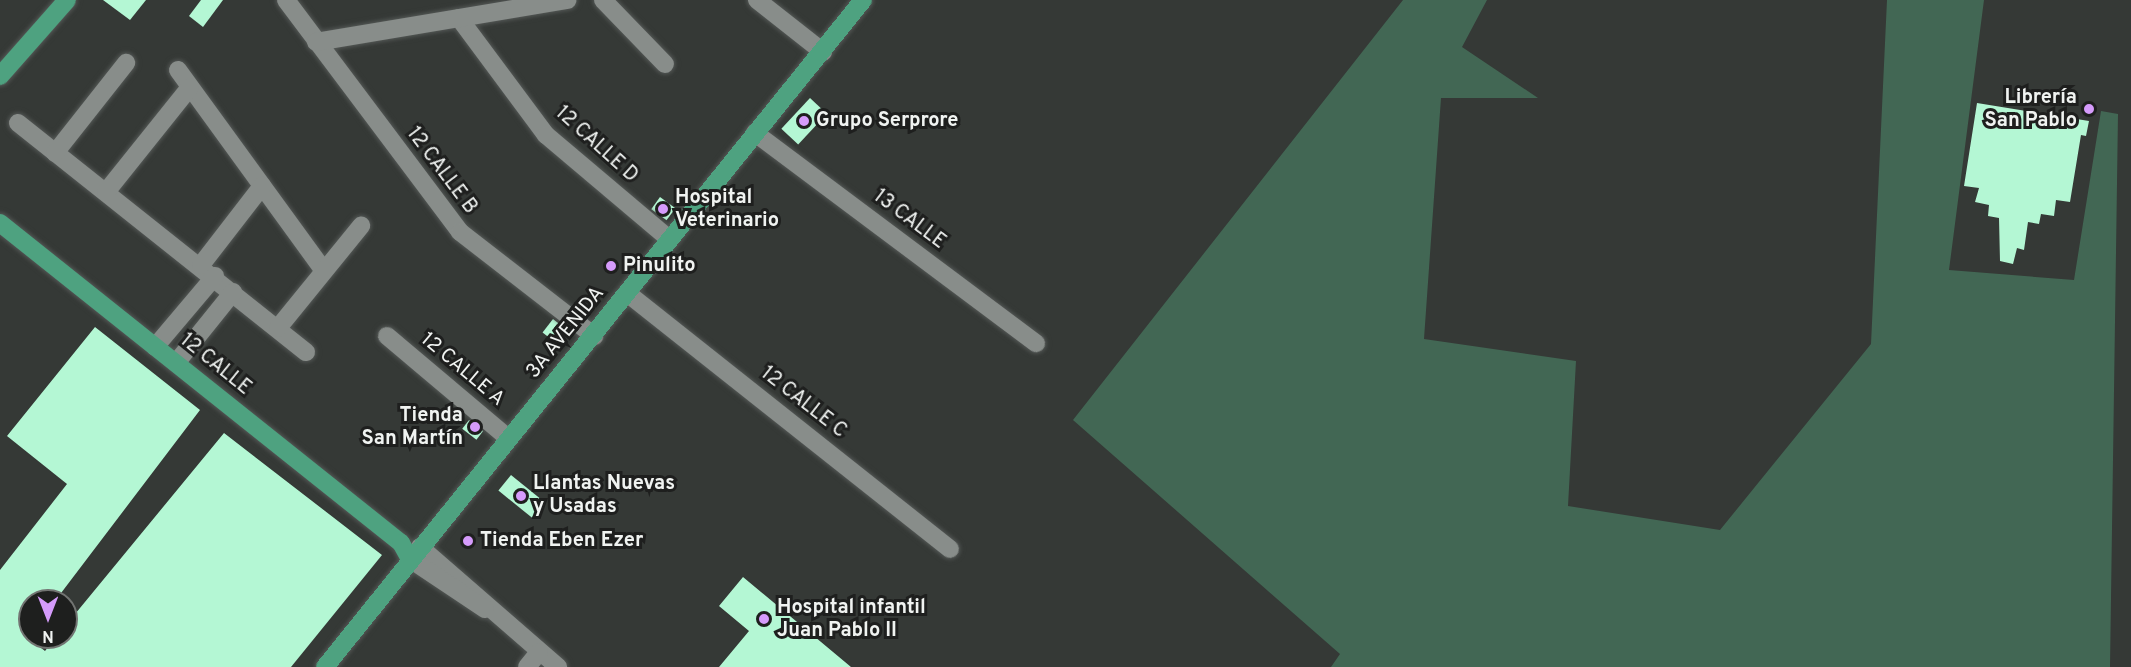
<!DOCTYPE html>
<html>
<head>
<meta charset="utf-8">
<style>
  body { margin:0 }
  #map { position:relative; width:2131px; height:667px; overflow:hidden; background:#353936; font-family:Overpass,sans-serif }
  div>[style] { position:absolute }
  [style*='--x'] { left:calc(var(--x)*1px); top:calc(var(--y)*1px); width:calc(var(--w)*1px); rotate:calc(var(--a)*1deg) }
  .green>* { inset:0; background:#426754 }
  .building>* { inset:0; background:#b4f7d4; transform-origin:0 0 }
  .roads { filter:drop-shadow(0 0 2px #535755) drop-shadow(0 0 2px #535755) }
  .minor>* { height:18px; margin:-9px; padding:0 9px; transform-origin:9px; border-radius:9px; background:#888d8a }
  .major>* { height:18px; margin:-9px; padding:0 9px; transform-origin:9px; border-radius:9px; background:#4ea280 }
  .dots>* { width:16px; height:16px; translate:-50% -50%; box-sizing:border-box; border:3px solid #1e1f1e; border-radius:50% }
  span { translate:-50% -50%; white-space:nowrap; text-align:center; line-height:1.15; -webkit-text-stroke:6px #1e1f1e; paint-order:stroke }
  .poi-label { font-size:20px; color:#f0f3f1; font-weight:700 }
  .right { translate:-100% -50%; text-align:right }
  .left { translate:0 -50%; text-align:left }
  .street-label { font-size:20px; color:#f0f3f1 }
  .north { position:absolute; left:18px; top:589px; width:60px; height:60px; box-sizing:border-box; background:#1e1f1e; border:2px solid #727472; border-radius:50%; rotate:180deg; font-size:16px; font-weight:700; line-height:24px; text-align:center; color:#f0f3f1 }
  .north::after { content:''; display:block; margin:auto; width:21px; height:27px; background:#d59bfb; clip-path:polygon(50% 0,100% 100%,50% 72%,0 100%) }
</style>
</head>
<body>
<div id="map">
  <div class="green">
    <div style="clip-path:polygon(1403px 0,1487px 0,1462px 47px,1538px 98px,1441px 98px,1424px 339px,1576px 361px,1568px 506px,1720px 530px,1871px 344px,1887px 0,1984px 0,1949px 270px,2074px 280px,2101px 111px,2118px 114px,2110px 667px,1331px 667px,1340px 654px,1073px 420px)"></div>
  </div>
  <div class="building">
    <div style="clip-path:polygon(103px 0,146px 0,130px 20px)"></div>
    <div style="clip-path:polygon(201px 0,223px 0,203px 27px,189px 16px)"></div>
    <div style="left:810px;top:98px;width:23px;height:42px;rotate:43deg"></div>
    <div style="clip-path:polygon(1977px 103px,2089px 121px,2086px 136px,2081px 135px,2070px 202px,2056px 200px,2054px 216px,2041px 214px,2039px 224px,2028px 222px,2024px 250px,2017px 248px,2013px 264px,2000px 261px,1999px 218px,1988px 216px,1989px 205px,1975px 202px,1979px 188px,1964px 186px)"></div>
    <div style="left:660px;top:197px;width:19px;height:15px;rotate:36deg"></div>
    <div style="left:553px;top:319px;width:16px;height:17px;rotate:38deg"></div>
    <div style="clip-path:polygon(95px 327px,200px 410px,55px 601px,30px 601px,27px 637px,45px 651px,56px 637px,66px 637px,66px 625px,224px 433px,382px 555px,291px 667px,0 667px,0 570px,67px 484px,7px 436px)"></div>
    <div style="left:469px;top:420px;width:18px;height:11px;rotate:38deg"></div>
    <div style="left:511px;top:475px;width:43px;height:20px;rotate:39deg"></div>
    <div style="clip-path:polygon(743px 577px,851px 667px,719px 667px,749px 631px,719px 606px)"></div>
  </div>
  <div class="roads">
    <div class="minor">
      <div style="--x:286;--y:0;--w:290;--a:53.1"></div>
      <div style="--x:460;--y:232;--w:170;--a:37.8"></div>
      <div style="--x:603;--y:0;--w:89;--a:45.9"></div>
      <div style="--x:757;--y:0;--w:84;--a:38.2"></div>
      <div style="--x:459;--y:18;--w:146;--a:53.4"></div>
      <div style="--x:546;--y:135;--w:161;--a:40.2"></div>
      <div style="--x:316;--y:42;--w:255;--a:-9.5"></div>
      <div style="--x:178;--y:70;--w:248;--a:54"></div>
      <div style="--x:18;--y:123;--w:368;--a:38.5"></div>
      <div style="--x:755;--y:133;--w:351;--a:36.8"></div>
      <div style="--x:55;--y:153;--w:115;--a:-51.7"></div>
      <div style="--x:106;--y:192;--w:134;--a:-51.3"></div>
      <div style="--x:201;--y:265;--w:100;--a:-52.3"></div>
      <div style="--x:627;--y:293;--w:412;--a:38.4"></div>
      <div style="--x:278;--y:328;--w:132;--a:-50.9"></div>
      <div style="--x:387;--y:336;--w:158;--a:40.1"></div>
      <div style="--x:155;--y:347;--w:93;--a:-49.8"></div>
      <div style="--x:176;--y:363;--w:91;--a:-51.2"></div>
      <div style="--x:420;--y:547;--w:183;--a:41"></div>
      <div style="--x:410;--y:559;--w:90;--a:33.7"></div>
      <div style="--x:527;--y:667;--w:19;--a:-51"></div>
    </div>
    <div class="major">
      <div style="--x:0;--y:76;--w:101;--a:-48.6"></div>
      <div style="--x:0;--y:223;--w:513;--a:38.59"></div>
      <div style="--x:401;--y:543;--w:18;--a:61"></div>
      <div style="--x:325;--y:667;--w:857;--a:-51.11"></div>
    </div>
  </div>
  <div class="dots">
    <div style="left:2089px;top:109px;background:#d59bfb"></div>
    <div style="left:804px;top:121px;background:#d59bfb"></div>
    <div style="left:663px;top:209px;background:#d59bfb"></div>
    <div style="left:611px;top:266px;background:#d59bfb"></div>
    <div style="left:475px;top:427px;background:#d59bfb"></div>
    <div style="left:521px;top:496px;background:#d59bfb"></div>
    <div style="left:468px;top:541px;background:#d59bfb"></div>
    <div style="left:764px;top:619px;background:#d59bfb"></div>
  </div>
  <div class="poi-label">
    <span class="right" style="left:2077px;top:110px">Librería<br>San Pablo</span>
    <span class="left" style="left:816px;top:121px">Grupo Serprore</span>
    <span class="left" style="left:675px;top:210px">Hospital<br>Veterinario</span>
    <span class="left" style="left:623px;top:266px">Pinulito</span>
    <span class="right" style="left:463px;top:428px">Tienda<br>San Martín</span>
    <span class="left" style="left:533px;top:496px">Llantas Nuevas<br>y Usadas</span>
    <span class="left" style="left:480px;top:541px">Tienda Eben Ezer</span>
    <span class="left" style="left:777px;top:620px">Hospital infantil<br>Juan Pablo II</span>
  </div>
  <div class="street-label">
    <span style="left:596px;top:145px;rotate:42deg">12 CALLE D</span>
    <span style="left:441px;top:171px;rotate:53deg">12 CALLE B</span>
    <span style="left:909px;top:220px;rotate:37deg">13 CALLE</span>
    <span style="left:566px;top:333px;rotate:-51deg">3A AVENIDA</span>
    <span style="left:215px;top:365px;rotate:39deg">12 CALLE</span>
    <span style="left:462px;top:370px;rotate:40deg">12 CALLE A</span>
    <span style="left:803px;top:403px;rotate:38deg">12 CALLE C</span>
  </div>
  <div class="north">N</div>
</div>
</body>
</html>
